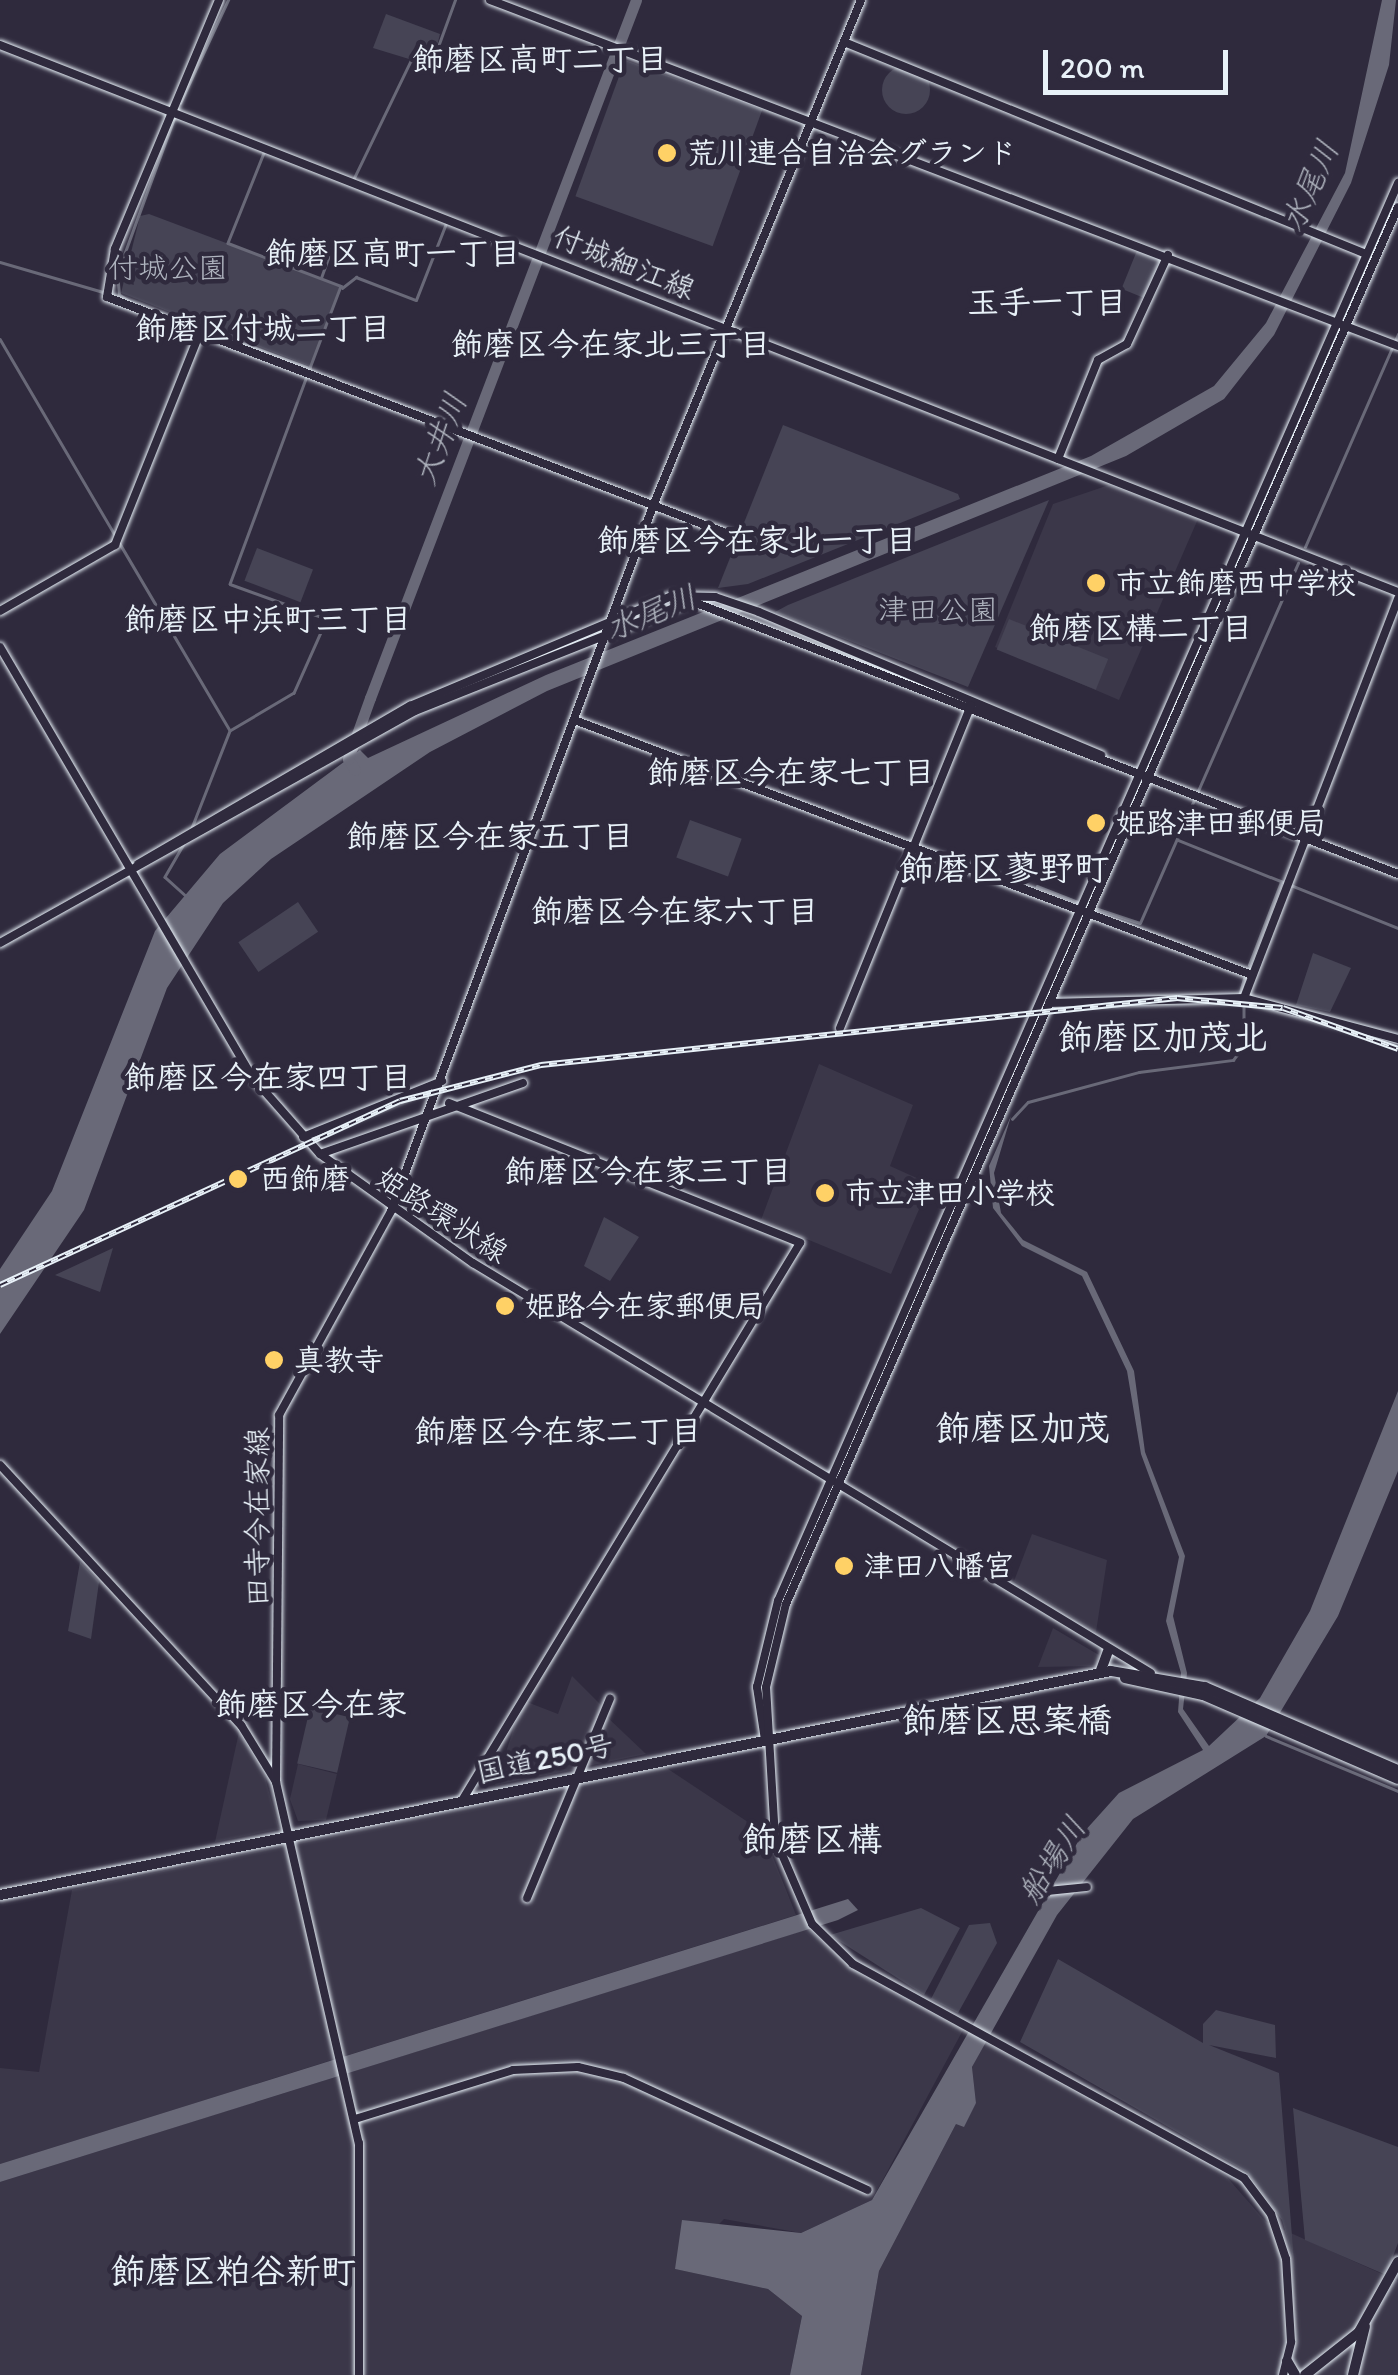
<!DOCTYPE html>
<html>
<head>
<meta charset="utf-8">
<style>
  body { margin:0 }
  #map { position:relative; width:1398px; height:2375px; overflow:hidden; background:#2f2a3d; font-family:Itim,"Klee One",sans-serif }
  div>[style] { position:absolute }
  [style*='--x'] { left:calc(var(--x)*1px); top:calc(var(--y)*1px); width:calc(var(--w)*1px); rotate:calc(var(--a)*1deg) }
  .built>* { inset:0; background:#3b3749 }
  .green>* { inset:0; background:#464455; transform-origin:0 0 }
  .round { border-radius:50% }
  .water>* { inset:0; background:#696978 }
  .stream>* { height:2.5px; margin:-1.25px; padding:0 1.25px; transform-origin:1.25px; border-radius:1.25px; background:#696978 }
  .river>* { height:11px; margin:-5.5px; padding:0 5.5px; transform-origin:5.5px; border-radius:5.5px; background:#696978 }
  .roads { filter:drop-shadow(0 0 2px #e8f1f8) drop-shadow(0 0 2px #e8f1f8) }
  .secondary>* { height:8px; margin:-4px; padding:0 4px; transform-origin:4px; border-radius:4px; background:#2f2a3d }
  .highway>* { height:10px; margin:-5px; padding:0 5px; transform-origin:5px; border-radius:5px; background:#2f2a3d }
  .rail>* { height:6px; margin-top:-3px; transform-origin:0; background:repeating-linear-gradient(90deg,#2f2a3d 0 8px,#e8f1f8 0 16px); box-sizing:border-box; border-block:2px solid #e8f1f8 }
  .dots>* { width:28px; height:28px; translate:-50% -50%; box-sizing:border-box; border:5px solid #2f2a3d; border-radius:50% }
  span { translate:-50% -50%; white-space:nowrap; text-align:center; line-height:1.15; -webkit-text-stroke:9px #2f2a3d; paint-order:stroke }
  .poi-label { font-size:30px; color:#e8f1f8; font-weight:700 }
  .left { translate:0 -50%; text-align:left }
  .street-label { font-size:30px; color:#e8f1f8 }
  .park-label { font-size:30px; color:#afb4bf }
  .neighbourhood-label { font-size:32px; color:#e8f1f8; font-weight:700 }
  .water-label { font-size:32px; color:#afb4be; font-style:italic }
  .quarter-label { font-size:35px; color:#e8f1f8; font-weight:700 }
  .scale { position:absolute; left:1043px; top:50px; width:185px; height:45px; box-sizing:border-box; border:5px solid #e8f1f8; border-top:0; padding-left:12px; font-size:30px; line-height:35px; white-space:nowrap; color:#e8f1f8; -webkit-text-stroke:8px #2f2a3d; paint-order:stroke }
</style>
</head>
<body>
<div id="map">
  <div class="built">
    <div style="clip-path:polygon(1109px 485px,1198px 519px,1119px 700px,995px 647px,1053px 504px)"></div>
    <div style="clip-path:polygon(819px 1064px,913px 1105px,890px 1166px,930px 1184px,891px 1274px,761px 1220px)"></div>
    <div style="clip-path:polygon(1032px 1534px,1107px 1560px,1096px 1632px,1014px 1581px)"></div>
    <div style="clip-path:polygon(1053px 1628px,1099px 1655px,1097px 1666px,1038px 1667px)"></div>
    <div style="clip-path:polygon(572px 1676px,602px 1706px,577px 1769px,495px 1785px,520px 1710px,527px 1702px,558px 1714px)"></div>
    <div style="clip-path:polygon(606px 1716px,646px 1754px,583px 1767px)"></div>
    <div style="clip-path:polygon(239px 1732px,265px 1777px,279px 1829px,215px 1842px)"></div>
    <div style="clip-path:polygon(298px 1764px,337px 1774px,326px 1820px,298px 1821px,290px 1799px)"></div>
    <div style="clip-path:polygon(665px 1767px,763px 1832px,796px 1915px,0 2164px,0 2068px,39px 2072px,72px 1890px)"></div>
    <div style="clip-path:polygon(808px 1929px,866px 1979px,963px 2030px,872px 2200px,801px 2233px,724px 2219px,675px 2269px,768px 2289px,802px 2316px,790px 2375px,0 2375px,0 2182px)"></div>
    <div style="clip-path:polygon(984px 2042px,1226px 2176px,1266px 2222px,1398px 2281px,1398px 2375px,861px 2375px,879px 2271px,956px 2124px,976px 2103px,972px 2067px)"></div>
  </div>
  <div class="green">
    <div style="clip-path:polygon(386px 14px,440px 34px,432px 66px,373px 48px)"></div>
    <div style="left:625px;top:60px;width:146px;height:145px;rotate:20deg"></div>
    <div class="round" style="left:882px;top:66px;width:48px;height:48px"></div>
    <div style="clip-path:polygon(149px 214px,340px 286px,311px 367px,121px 293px,140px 216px)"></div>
    <div style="left:1138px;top:248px;width:27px;height:44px;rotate:22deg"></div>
    <div style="clip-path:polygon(783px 425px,958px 494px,960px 499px,748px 584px,718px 588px)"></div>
    <div style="clip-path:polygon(1049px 500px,968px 687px,775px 612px,788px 605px)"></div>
    <div style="left:257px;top:548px;width:60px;height:35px;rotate:21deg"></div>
    <div style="left:1009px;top:619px;width:107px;height:33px;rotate:22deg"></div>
    <div style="left:690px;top:820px;width:55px;height:40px;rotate:20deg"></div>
    <div style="left:298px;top:902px;width:36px;height:72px;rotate:56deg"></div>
    <div style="clip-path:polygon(1313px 953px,1351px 968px,1330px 1012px,1296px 1005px)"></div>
    <div style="clip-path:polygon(604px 1217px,639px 1237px,610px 1281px,584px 1266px)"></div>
    <div style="clip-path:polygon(113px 1248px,100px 1292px,55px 1275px)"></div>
    <div style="clip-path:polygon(80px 1562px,99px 1582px,91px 1639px,68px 1631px)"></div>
    <div style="left:310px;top:1708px;width:41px;height:57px;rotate:13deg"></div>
    <div style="clip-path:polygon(921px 1908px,960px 1928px,924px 1995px,830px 1935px)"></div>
    <div style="clip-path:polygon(990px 1923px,997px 1943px,958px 2013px,931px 1999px,969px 1925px)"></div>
    <div style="clip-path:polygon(1058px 1959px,1203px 2043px,1203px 2024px,1216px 2010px,1275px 2025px,1276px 2058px,1209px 2045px,1279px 2073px,1294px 2261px,1282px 2220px,1247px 2172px,1020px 2042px)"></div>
    <div style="clip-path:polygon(1293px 2108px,1398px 2147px,1398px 2243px,1386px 2275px,1305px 2240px)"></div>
  </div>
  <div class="water">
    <div style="clip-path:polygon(1382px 0,1396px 0,1389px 65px,1351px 183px,1274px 335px,1224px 399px,1126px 456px,547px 691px,430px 752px,271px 859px,223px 903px,167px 988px,84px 1210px,0 1334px,0 1269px,52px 1191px,155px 931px,220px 854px,360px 750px,368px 758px,546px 675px,1091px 456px,1214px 386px,1266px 323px,1345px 173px)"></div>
    <div style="clip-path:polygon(1011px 1116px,994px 1173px,1001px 1213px,1023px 1240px,1087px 1272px,1134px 1371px,1145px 1452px,1185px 1556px,1173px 1616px,1187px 1673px,1183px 1709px,1209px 1746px,1260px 1698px,1310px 1611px,1398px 1391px,1398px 1471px,1338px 1616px,1266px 1736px,1133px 1819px,1057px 1915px,972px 2067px,976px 2103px,964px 2127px,956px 2124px,879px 2271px,861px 2375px,790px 2375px,802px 2316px,768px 2289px,675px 2269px,682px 2220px,801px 2233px,872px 2200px,1083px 1833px,1119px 1793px,1203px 1750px,1178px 1712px,1181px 1673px,1166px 1621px,1179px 1557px,1141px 1454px,1127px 1371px,1082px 1276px,1022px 1246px,993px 1208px,989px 1166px)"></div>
    <div style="clip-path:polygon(848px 1899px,858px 1910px,838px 1920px,0 2182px,0 2164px)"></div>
  </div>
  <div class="stream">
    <div style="--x:180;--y:103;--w:114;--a:-65"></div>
    <div style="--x:264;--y:153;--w:97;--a:111.8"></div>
    <div style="--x:228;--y:243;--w:121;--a:20.8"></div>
    <div style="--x:341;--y:286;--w:88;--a:110.7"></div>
    <div style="--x:354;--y:178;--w:131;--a:-64.2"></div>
    <div style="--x:411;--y:60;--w:21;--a:17"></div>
    <div style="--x:431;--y:66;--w:70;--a:-70"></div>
    <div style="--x:0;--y:262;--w:107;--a:16.2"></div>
    <div style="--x:321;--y:278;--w:41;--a:-70.3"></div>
    <div style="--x:342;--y:288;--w:18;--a:-38"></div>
    <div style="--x:356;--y:277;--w:64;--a:21"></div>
    <div style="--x:416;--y:300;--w:85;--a:-68.6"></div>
    <div style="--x:130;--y:302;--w:13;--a:-148"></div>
    <div style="--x:119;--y:295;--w:21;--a:-95"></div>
    <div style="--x:117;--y:274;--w:166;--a:-69.9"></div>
    <div style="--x:152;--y:310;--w:168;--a:20.2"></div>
    <div style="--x:310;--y:368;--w:230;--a:110.3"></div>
    <div style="--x:230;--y:584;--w:103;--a:19.8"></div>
    <div style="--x:327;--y:619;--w:81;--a:114"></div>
    <div style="--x:294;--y:693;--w:74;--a:149.3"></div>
    <div style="--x:230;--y:731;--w:104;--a:111.4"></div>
    <div style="--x:0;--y:339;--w:227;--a:59.6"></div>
    <div style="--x:119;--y:542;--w:217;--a:59.5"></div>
    <div style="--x:1305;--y:547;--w:232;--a:-66.4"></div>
    <div style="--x:1178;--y:840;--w:237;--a:21.8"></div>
    <div style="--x:184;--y:844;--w:38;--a:120"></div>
    <div style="--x:165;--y:877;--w:28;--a:42"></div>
    <div style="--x:1037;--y:886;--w:44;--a:21.3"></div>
    <div style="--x:1095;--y:908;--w:47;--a:18.4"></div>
    <div style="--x:1140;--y:923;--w:393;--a:-66.3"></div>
    <div style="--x:1249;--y:965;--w:89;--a:-68.9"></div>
    <div style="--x:1239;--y:996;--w:18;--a:-74"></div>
    <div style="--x:1244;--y:1003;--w:34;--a:90"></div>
    <div style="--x:1012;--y:1119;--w:23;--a:-47"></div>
    <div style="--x:1028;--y:1102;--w:115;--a:-15.1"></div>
    <div style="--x:1139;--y:1072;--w:95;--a:-7.3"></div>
    <div style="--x:1233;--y:1060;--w:16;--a:-52"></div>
    <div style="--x:1266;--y:1736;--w:143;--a:22.6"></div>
  </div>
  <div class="river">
    <div style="--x:355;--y:770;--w:13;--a:-122"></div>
    <div style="--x:348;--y:759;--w:65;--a:-70.2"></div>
    <div style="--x:370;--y:698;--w:747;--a:-69.14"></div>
  </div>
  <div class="roads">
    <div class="secondary">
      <div style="--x:219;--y:0;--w:270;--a:112.7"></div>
      <div style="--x:115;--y:249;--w:49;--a:99.5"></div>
      <div style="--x:107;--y:297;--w:671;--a:20.87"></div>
      <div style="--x:490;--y:0;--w:972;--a:20.86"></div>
      <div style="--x:844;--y:42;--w:563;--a:22.1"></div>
      <div style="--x:0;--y:45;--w:1501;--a:21.37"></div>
      <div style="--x:1058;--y:459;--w:107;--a:-68"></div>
      <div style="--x:1098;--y:360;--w:33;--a:-29"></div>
      <div style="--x:1127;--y:344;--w:98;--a:-65.3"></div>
      <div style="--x:0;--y:611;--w:133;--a:-29.9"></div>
      <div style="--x:115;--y:545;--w:223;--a:-68.2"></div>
      <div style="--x:0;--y:647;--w:500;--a:59.6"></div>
      <div style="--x:253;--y:1078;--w:101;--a:48.6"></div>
      <div style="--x:320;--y:1154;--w:188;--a:35.5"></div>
      <div style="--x:473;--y:1263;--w:792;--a:31.16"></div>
      <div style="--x:577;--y:721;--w:721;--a:20.62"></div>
      <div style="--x:138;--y:864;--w:315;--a:-30.2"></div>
      <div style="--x:410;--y:706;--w:284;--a:-22.8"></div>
      <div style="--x:672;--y:596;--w:43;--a:1.3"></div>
      <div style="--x:715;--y:597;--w:46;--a:18.8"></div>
      <div style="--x:759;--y:612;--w:371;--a:22.7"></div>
      <div style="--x:0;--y:943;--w:475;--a:-29.2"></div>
      <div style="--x:415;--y:711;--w:297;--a:-21.7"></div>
      <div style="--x:691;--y:601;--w:758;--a:21.11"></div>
      <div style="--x:1244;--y:998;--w:429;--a:-68.9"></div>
      <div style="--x:1049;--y:1003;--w:195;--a:-1.5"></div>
      <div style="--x:1244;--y:998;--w:159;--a:14.9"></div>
      <div style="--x:840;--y:1028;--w:348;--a:-67.9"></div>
      <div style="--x:449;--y:1103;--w:378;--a:21.7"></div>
      <div style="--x:800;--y:1243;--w:654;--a:121.23"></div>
      <div style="--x:303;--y:1137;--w:150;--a:-21.9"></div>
      <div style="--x:320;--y:1154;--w:215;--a:-19.3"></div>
      <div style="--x:0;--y:1465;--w:355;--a:47.2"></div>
      <div style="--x:241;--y:1725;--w:67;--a:58.4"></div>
      <div style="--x:276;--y:1782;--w:370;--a:77.1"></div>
      <div style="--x:359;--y:2143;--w:232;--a:90"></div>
      <div style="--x:765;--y:1740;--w:54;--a:-98.6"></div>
      <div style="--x:757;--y:1687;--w:89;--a:-76.3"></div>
      <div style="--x:778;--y:1601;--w:1548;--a:-66.38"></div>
      <div style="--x:276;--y:1782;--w:367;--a:-89.5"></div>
      <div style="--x:279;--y:1415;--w:233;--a:-61.2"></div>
      <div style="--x:391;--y:1211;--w:752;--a:-69.61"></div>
      <div style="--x:653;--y:506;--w:547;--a:-67.65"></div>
      <div style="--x:1037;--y:1892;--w:50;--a:-5.7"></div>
      <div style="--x:527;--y:1898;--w:216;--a:-67.4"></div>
      <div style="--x:355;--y:2119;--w:165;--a:-17.2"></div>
      <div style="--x:513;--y:2070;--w:65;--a:-2.6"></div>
      <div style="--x:578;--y:2067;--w:47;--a:13.4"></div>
      <div style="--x:624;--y:2078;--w:268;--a:24.7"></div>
      <div style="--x:1283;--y:2375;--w:34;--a:-76"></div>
      <div style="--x:1291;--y:2342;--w:83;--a:-93.4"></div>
      <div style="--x:1286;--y:2259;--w:47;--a:-108.4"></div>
      <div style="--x:1271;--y:2214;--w:45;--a:-126.9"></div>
      <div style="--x:1244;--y:2178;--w:446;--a:-151.3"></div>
      <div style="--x:853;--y:1964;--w:57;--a:-135.7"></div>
      <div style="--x:812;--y:1924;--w:94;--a:-113.3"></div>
      <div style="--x:775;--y:1838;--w:151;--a:-93.4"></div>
      <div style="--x:766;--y:1687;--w:85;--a:-76.5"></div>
      <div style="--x:786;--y:1604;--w:1525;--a:-66.34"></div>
    </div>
    <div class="highway">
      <div style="--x:1100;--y:1673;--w:23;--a:-70"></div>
      <div style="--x:1125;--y:1678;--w:80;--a:12.3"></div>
      <div style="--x:1203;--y:1695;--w:212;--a:23.3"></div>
      <div style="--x:0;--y:1895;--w:1133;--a:-11.4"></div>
      <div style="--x:1111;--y:1671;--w:95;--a:9.7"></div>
      <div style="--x:1205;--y:1687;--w:210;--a:23.3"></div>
      <div style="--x:1287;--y:2361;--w:16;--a:60"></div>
      <div style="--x:1305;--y:2375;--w:69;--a:-38.5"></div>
      <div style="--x:1359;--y:2332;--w:80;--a:-60.9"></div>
      <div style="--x:1353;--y:2375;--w:50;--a:-76.2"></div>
    </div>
  </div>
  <div class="rail">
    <div style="--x:0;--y:1285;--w:440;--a:-24.7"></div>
    <div style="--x:400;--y:1101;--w:146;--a:-14.3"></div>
    <div style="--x:541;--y:1065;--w:640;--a:-6.01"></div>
    <div style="--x:1177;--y:998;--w:106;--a:5.4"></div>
    <div style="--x:1283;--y:1008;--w:122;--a:19.6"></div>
  </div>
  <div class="dots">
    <div style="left:667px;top:153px;background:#ffd166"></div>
    <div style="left:1096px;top:583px;background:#ffd166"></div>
    <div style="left:1096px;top:823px;background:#ffd166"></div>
    <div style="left:238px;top:1179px;background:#ffd166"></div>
    <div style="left:825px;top:1193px;background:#ffd166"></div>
    <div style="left:505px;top:1306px;background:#ffd166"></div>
    <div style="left:274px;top:1360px;background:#ffd166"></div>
    <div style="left:844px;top:1566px;background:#ffd166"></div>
  </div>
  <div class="poi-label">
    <span class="left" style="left:687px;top:153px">荒川連合自治会グランド</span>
    <span class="left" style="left:1116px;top:583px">市立飾磨西中学校</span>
    <span class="left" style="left:1116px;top:823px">姫路津田郵便局</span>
    <span class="left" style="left:260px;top:1179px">西飾磨</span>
    <span class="left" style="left:845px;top:1193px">市立津田小学校</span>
    <span class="left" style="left:525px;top:1306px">姫路今在家郵便局</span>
    <span class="left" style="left:294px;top:1360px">真教寺</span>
    <span class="left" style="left:864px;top:1566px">津田八幡宮</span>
  </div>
  <div class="street-label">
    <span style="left:624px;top:263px;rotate:22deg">付城細江線</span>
    <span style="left:442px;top:1215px;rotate:33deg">姫路環状線</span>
    <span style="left:258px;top:1517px;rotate:-90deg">田寺今在家線</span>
    <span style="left:545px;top:1759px;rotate:-12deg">国道250号</span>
  </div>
  <div class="park-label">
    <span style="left:168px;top:268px">付城公園</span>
    <span style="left:938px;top:610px">津田公園</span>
  </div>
  <div class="neighbourhood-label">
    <span style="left:540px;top:59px">飾磨区高町二丁目</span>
    <span style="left:393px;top:253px">飾磨区高町一丁目</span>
    <span style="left:1047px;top:302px">玉手一丁目</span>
    <span style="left:263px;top:328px">飾磨区付城二丁目</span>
    <span style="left:611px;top:344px">飾磨区今在家北三丁目</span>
    <span style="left:757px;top:540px">飾磨区今在家北一丁目</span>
    <span style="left:268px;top:619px">飾磨区中浜町三丁目</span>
    <span style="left:1141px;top:628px">飾磨区構二丁目</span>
    <span style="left:791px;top:772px">飾磨区今在家七丁目</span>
    <span style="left:490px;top:836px">飾磨区今在家五丁目</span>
    <span style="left:675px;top:911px">飾磨区今在家六丁目</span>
    <span style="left:268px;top:1077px">飾磨区今在家四丁目</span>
    <span style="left:648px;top:1171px">飾磨区今在家三丁目</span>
    <span style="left:558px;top:1431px">飾磨区今在家二丁目</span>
    <span style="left:311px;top:1704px">飾磨区今在家</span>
  </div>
  <div class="water-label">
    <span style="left:1310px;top:186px;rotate:-66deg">水尾川</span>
    <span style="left:440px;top:439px;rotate:-69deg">大井川</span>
    <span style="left:651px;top:613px;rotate:-22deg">水尾川</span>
    <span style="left:1052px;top:1860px;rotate:-57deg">船場川</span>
  </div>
  <div class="quarter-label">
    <span style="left:1004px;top:868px">飾磨区蓼野町</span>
    <span style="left:1163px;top:1037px">飾磨区加茂北</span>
    <span style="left:1023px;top:1428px">飾磨区加茂</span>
    <span style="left:1007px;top:1720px">飾磨区思案橋</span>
    <span style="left:812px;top:1839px">飾磨区構</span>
    <span style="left:233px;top:2271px">飾磨区粕谷新町</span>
  </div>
  <div class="scale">200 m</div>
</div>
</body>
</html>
